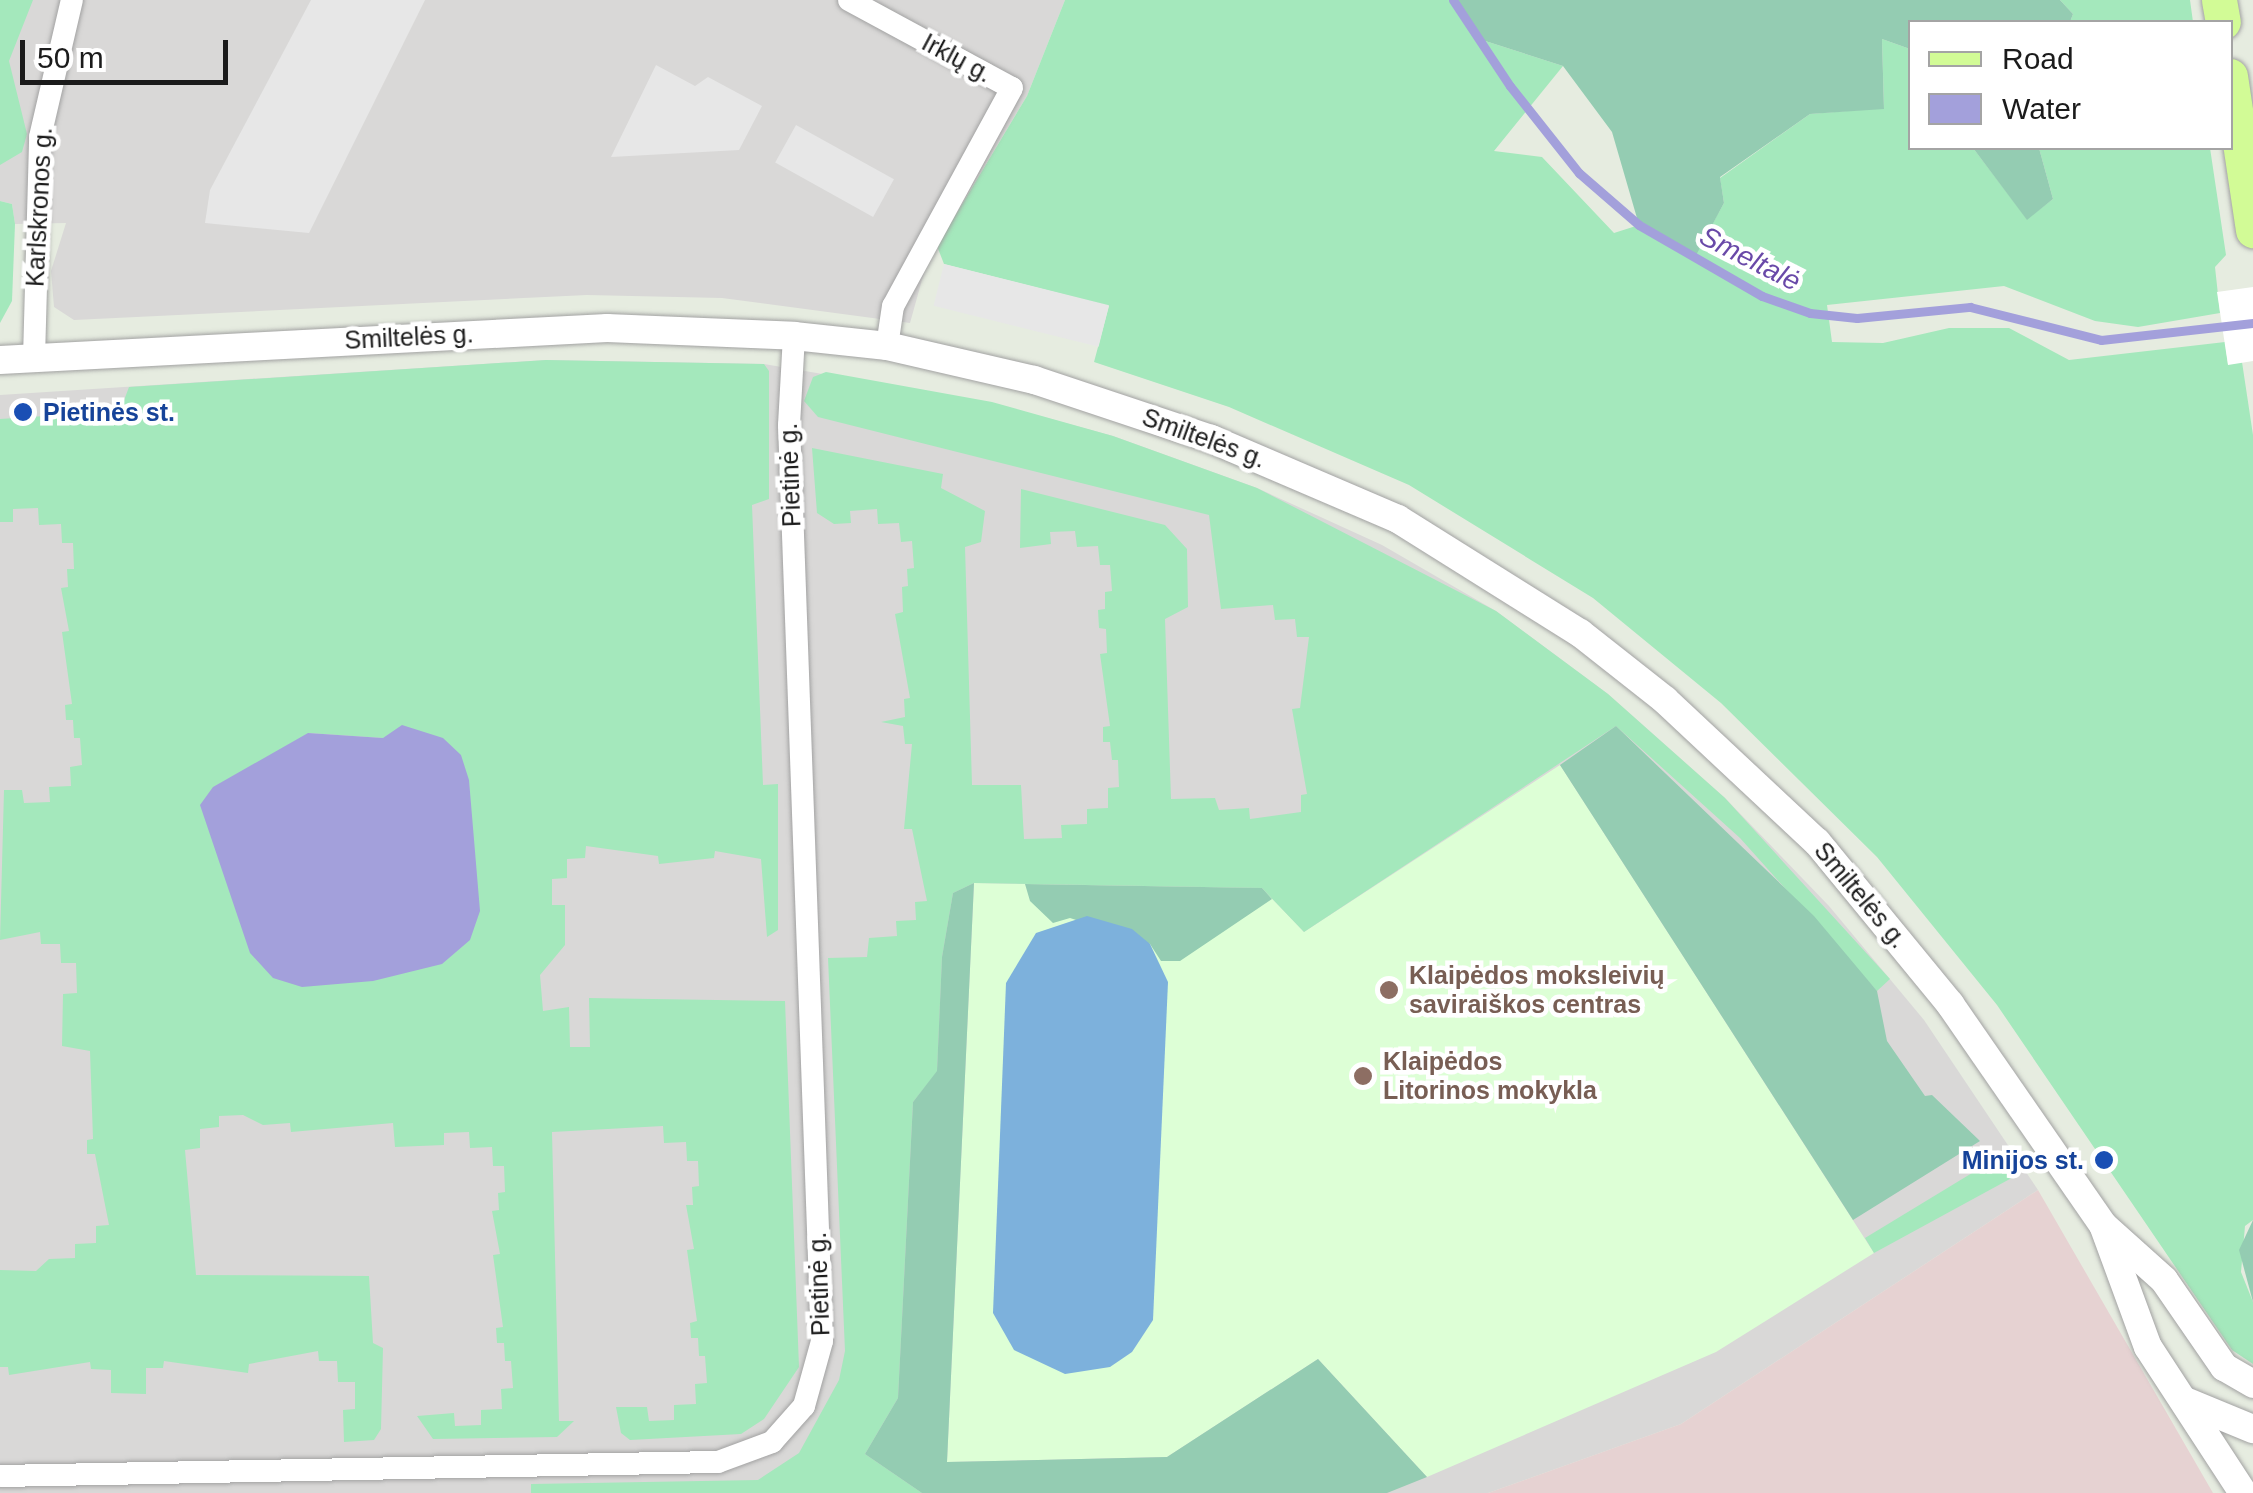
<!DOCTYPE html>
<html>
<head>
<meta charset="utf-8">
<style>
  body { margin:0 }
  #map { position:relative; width:2253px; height:1493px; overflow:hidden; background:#e6ece0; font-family:Helvetica,sans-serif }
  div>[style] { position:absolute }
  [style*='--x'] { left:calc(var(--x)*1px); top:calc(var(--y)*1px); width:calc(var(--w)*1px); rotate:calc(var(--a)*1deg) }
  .residential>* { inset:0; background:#d9d8d7 }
  .industrial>* { inset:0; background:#e6d2d2 }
  .education>* { inset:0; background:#ddffd6 }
  .grass>* { inset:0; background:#a4e8bc }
  .forest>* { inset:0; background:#94ccb2 }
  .pitch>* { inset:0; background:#7db1dc }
  .parking>* { inset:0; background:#e7e7e7; transform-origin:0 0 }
  .water>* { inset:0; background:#a3a0db }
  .pier>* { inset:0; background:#fff }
  .stream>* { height:9px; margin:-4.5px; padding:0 4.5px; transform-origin:4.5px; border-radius:4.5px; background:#a3a0db }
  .roads { filter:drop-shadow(0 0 2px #a2a2a2) drop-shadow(0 0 2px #a2a2a2) }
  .minor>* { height:22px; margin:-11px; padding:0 11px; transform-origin:11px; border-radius:11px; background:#fff }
  .tertiary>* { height:28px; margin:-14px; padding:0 14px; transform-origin:14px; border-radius:14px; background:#fff }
  .primary>* { height:35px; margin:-17.5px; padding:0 17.5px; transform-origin:17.5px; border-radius:17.5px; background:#d2fb96 }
  .dots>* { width:28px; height:28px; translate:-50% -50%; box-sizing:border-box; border:5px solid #fff; border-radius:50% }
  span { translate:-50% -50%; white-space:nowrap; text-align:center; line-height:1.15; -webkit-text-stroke:9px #fff; paint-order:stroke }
  .street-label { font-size:25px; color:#1b1b1b }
  .transit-label { font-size:25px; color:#164399; font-weight:700 }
  .left { translate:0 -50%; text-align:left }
  .right { translate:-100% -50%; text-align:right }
  .education-label { font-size:25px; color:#785e54; font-weight:700 }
  .water-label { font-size:28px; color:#6949a8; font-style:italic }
  .legend { position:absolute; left:1908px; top:20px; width:325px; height:130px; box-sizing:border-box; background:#fff; border:2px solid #a4a4a4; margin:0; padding:12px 18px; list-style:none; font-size:30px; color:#1b1b1b }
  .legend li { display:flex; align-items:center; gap:20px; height:50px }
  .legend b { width:50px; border:2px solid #a4a4a4 }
  .scale { position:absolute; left:20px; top:40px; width:208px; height:45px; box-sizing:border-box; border:5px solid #1b1b1b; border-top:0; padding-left:12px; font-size:30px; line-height:35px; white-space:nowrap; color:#1b1b1b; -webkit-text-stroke:8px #fff; paint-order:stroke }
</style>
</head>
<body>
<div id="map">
  <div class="residential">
    <div style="clip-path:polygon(0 0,1065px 0,1027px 96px,927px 262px,910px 323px,722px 298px,587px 295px,74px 320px,54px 307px,51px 271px,66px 223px,15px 224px,12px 204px,0 201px)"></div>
    <div style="clip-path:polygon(546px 360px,764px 364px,992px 403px,1113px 436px,1257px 488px,1382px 545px,1496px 611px,1608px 694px,1725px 798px,1829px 906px,1924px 1020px,2038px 1190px,1681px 1424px,1488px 1493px,0 1493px,0 395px)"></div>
  </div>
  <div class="industrial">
    <div style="clip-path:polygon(2038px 1190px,2213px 1493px,1488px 1493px,1681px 1424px)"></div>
  </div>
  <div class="education">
    <div style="clip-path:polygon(1560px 765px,1874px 1253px,1716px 1352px,1427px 1477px,1318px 1359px,1167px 1457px,947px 1462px,974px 883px,1262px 888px,1304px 932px)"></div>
  </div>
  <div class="grass">
    <div style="clip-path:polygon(0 0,33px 0,9px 61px,27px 134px,22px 152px,0 165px)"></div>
    <div style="clip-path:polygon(1065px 0,1453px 0,1479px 39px,1563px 66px,1494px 151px,1542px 157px,1614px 233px,1639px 225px,1693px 259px,1724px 203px,1720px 178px,1810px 114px,1884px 108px,1882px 39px,1910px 49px,1910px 148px,1973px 148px,2027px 219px,2053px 199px,2039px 148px,2210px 148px,2226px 255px,2215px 267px,2220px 313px,2138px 327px,2095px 321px,2004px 286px,1827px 305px,1832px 342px,1883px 343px,1949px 328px,2009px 328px,2069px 360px,2225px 342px,2228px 364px,2242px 362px,2253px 435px,2253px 1220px,2245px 1226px,2241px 1272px,2253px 1302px,2253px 1364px,2232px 1350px,1997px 1005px,1877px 857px,1721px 703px,1593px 598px,1409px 485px,1229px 407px,1094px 362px,1109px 306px,944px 264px,937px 246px,1027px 96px)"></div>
    <div style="clip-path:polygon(2060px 0,2190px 0,2193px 22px,2070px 22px,2073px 14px)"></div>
    <div style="clip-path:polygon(0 201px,12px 204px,15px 224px,12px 301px,0 323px)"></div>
    <div style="clip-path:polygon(evenodd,546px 360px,764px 364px,769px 371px,769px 499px,752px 505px,763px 785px,778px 784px,778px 930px,767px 937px,761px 859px,715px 851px,714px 858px,659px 864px,658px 856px,586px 846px,585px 858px,567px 859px,567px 878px,552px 879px,552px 905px,565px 905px,565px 945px,540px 975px,543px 1011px,569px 1007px,570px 1047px,590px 1047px,589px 998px,785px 1001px,799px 1367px,764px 1419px,741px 1434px,630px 1440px,621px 1433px,616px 1407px,647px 1407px,649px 1421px,674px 1420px,674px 1405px,696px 1404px,695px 1384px,707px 1383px,705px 1356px,699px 1356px,698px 1338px,691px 1338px,690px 1323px,697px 1321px,687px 1250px,694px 1249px,686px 1205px,693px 1205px,692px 1187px,699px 1186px,698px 1161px,687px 1161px,686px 1142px,664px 1143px,663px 1126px,552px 1132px,559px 1421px,574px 1421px,557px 1437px,433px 1439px,417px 1416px,454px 1413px,455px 1426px,481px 1425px,481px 1410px,502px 1409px,501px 1389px,513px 1388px,511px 1361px,505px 1361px,504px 1343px,497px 1343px,496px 1328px,503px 1327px,493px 1255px,500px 1254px,492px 1211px,499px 1210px,498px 1193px,505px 1192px,504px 1166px,493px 1166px,492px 1147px,470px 1148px,469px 1132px,444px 1133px,444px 1145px,395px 1147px,393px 1123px,291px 1132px,290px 1123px,263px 1125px,243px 1115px,219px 1116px,219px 1127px,200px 1129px,200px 1148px,185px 1150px,196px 1275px,369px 1276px,373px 1343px,383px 1348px,381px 1429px,374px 1440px,344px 1442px,343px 1410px,355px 1409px,355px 1382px,338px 1382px,337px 1361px,319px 1361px,318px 1351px,249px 1364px,248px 1373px,164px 1361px,163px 1368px,146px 1368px,146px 1394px,111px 1393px,111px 1370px,91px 1369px,90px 1362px,9px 1375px,8px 1367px,0 1367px,0 1270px,36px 1271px,49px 1259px,75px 1258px,75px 1244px,96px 1243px,96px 1226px,109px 1225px,95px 1154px,87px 1154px,87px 1140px,93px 1139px,90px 1051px,62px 1046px,63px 994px,77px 993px,76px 963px,61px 963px,60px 944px,41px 944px,40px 932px,0 940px,4px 790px,22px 790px,24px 803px,50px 802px,49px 787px,71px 786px,70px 767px,82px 765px,80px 738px,74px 738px,73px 720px,66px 720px,65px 705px,72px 704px,62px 632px,69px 631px,61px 588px,68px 587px,67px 569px,74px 569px,73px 543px,62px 543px,61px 524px,39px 525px,38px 508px,13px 509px,13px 522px,0 522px,0 419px,120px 411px,129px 387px,546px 360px,308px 733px,383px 738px,469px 780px,470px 840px,308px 733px)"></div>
    <div style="clip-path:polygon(826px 372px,992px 402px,1113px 436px,1257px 488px,1496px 611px,1608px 694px,1725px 798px,1890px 979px,1877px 991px,1740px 838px,1616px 726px,1304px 932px,1262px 888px,974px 883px,953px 893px,942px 957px,937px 1072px,913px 1102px,898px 1398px,865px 1454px,922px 1493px,531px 1493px,531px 1484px,758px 1480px,799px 1453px,839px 1380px,845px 1351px,828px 958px,867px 957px,869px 938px,897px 936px,896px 921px,916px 920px,915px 902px,927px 901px,912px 829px,904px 829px,912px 744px,905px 744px,903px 726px,881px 722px,905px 717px,904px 699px,910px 698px,895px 614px,903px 612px,902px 587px,908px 586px,907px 569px,914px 568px,912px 541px,901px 542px,899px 523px,878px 524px,877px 509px,850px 511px,851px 523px,834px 524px,817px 513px,812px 448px,943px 474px,941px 488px,985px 511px,981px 542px,965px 547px,972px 785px,1021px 785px,1024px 839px,1062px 838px,1061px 825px,1087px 824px,1087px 809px,1108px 808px,1108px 788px,1119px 787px,1118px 760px,1112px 760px,1110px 742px,1103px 742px,1103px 727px,1110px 726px,1100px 654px,1107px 653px,1106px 629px,1099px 628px,1098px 610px,1105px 609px,1105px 592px,1112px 591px,1110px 565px,1100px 565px,1098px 546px,1077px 547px,1075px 531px,1050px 532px,1051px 544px,1020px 548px,1021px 489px,1165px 525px,1187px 549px,1188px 607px,1165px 619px,1171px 799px,1215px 798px,1219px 810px,1249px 808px,1250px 819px,1301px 812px,1301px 795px,1307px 794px,1292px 709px,1300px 708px,1309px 637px,1297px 637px,1295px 619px,1275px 620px,1273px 605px,1221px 609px,1209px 515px,818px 417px,804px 401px,813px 377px)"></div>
    <div style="clip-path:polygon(2005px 1153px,2014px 1154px,2019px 1174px,1874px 1253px,1865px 1238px)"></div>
  </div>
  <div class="forest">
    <div style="clip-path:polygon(1453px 0,2060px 0,2073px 14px,2070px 22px,1910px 22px,1910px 49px,1882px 39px,1884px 109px,1810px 114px,1720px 177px,1724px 203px,1694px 259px,1639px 225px,1612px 132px,1563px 66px,1479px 39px)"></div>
    <div style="clip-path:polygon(1973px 148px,2039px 148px,2053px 199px,2027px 220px)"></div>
    <div style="clip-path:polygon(1616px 726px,1814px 916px,1877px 991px,1887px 1041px,1925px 1096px,1932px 1095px,1980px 1141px,1853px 1220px,1560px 765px)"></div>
    <div style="clip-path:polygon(974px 883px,947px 1462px,1167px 1457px,1318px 1359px,1427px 1477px,1387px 1493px,922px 1493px,865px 1454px,898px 1398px,913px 1102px,937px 1071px,942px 957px,953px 893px)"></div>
    <div style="clip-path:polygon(1025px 884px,1262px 888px,1272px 899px,1180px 961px,1161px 961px,1150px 944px,1070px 918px,1053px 923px,1030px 901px)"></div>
    <div style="clip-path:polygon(2253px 1220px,2253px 1302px,2239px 1250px)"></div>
  </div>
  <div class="pitch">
    <div style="clip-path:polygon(1087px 916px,1132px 929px,1150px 944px,1168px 982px,1153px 1320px,1132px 1352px,1110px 1367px,1065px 1374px,1014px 1350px,993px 1313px,1006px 983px,1036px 933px)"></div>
  </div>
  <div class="parking">
    <div style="clip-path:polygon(311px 0,425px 0,309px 233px,205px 223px,210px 190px)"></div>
    <div style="clip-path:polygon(656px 65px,695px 86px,708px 77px,762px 106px,739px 150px,611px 157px)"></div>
    <div style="left:796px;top:125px;width:112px;height:43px;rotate:29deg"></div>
    <div style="left:944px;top:264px;width:170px;height:43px;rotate:14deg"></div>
  </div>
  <div class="water">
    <div style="clip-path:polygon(402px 725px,443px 738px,461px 755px,469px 780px,480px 911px,470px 940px,442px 964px,373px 981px,302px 987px,273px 978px,250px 953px,200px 805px,213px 787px,308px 733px,383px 738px)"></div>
  </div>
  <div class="pier">
    <div style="clip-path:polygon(2253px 287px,2253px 361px,2228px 365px,2217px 292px)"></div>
  </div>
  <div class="stream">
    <div style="--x:1453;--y:0;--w:103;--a:56.5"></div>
    <div style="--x:1510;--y:86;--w:111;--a:51.6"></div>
    <div style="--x:1579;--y:173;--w:79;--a:40.9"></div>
    <div style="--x:1639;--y:225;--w:142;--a:30"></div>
    <div style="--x:1762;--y:296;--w:51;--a:19.5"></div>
    <div style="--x:1810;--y:313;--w:47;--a:6.1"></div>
    <div style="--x:1857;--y:318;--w:114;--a:-5.6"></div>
    <div style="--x:1970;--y:307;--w:135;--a:14.1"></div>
    <div style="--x:2101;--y:340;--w:153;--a:-6.4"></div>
  </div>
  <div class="roads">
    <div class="minor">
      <div style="--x:849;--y:0;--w:185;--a:28.4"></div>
      <div style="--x:1012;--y:88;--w:248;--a:118.6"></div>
      <div style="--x:893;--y:306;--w:40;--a:98.5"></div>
      <div style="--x:34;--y:358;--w:221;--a:-88.4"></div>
      <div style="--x:40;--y:137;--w:141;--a:-76.9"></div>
      <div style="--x:0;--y:1476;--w:718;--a:-1.12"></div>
      <div style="--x:718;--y:1462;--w:58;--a:-20.3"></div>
      <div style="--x:772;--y:1442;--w:48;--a:-48.4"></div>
      <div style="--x:804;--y:1406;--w:67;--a:-74.5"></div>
      <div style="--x:822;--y:1341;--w:917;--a:-92.06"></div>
      <div style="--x:789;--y:425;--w:89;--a:-86.8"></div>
    </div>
    <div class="tertiary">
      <div style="--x:0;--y:360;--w:608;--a:-3.02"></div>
      <div style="--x:607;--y:328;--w:187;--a:2.4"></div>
      <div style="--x:794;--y:336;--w:94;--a:6.1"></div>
      <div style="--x:887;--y:346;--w:151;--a:13"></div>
      <div style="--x:1034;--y:380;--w:187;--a:18.4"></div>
      <div style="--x:1211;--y:439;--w:203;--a:23.2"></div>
      <div style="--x:1398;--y:519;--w:215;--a:32.1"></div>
      <div style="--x:1580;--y:633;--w:108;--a:38.2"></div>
      <div style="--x:1665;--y:700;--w:208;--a:43.1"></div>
      <div style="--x:1817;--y:842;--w:210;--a:50.6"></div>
      <div style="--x:1950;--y:1004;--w:269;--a:55.3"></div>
      <div style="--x:2103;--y:1225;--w:130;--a:69.8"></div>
      <div style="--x:2148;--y:1347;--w:174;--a:56.9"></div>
      <div style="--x:2105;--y:1227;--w:79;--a:41.9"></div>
      <div style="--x:2164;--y:1280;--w:106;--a:55.4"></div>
      <div style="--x:2224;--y:1367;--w:34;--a:30"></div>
      <div style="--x:2185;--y:1401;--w:74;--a:22.4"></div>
    </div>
    <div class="primary">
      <div style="--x:2219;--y:0;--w:22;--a:80"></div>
      <div style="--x:2230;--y:76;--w:156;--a:81.5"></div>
    </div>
  </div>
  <div class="dots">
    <div style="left:23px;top:412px;background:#1a4fb4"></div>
    <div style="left:1389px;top:990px;background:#8d6e63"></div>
    <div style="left:1363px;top:1076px;background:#8d6e63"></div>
    <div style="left:2104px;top:1160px;background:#1a4fb4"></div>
  </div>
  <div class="street-label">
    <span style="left:957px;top:58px;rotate:28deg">Irklų g.</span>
    <span style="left:39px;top:207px;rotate:-87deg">Karlskronos g.</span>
    <span style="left:409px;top:337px;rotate:-3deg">Smiltelės g.</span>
    <span style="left:1204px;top:438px;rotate:20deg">Smiltelės g.</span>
    <span style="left:790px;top:475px;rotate:-92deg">Pietinė g.</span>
    <span style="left:1861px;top:895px;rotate:50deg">Smiltelės g.</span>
    <span style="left:819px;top:1284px;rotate:-92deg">Pietinė g.</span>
  </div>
  <div class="transit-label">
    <span class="left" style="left:43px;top:412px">Pietinės st.</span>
    <span class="right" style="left:2084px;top:1160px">Minijos st.</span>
  </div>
  <div class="education-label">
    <span class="left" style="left:1409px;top:990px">Klaipėdos moksleivių<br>saviraiškos centras</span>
    <span class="left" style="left:1383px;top:1076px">Klaipėdos<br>Litorinos mokykla</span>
  </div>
  <div class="water-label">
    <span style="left:1750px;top:259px;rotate:27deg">Smeltalė</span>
  </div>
  <ul class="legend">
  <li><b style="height:12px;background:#d2fb96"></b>Road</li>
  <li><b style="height:28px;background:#a3a0db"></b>Water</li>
  </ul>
  <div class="scale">50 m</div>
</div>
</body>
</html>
